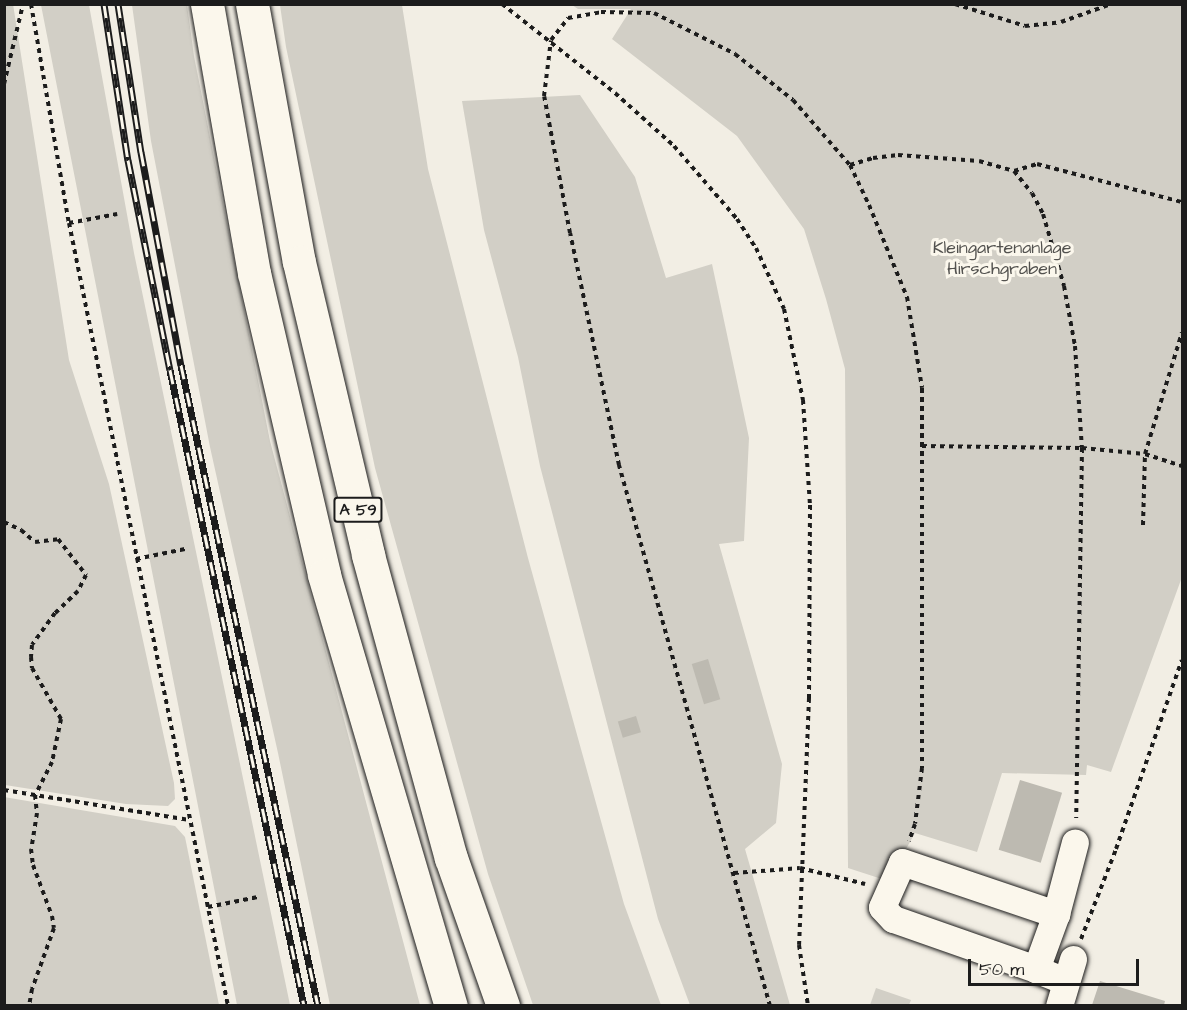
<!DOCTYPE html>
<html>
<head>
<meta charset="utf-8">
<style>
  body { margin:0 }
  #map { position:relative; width:1187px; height:1010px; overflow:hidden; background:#f2eee4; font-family:"Architects Daughter",sans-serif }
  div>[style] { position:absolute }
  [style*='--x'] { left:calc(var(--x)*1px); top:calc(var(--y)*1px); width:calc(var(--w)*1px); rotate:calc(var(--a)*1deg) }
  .green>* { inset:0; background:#d2cfc6 }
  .building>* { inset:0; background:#bdbab1; transform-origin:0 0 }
  .path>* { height:4px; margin-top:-2px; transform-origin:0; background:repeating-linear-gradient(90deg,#1c1c1c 0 4.5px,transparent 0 9px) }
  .roads { filter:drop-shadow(0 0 2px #1c1c1c) drop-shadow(0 0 2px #1c1c1c) }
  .minor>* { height:27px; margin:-13.5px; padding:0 13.5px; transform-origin:13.5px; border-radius:13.5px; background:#fbf7ec }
  .highway>* { height:33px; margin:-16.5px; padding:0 16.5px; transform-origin:16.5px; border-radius:16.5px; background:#fbf7ec }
  .rail>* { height:7px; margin-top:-3.5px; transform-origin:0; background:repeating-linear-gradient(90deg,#fbf7ec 0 14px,#1c1c1c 0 28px); box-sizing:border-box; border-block:2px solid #1c1c1c }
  span { translate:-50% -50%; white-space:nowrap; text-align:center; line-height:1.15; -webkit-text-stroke:6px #fbf7ec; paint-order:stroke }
  .shield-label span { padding:2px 4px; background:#fbf7ec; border:2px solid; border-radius:4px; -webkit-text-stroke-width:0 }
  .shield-label { font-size:16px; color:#1c1c1c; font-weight:700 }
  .park-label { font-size:18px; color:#53524f }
  .frame { position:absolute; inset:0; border:6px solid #1c1c1c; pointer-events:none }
  .scale { position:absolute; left:968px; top:959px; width:171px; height:27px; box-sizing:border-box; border:3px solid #1c1c1c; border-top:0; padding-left:8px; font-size:18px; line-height:21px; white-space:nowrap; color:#1c1c1c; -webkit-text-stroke:4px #fbf7ec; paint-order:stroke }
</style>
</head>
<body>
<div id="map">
  <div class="green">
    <div style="clip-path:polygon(13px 4px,69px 360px,109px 484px,174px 783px,175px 799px,168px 806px,126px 804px,5px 785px,4px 5px)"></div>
    <div style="clip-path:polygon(41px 5px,89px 5px,134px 253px,290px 1005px,237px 1005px)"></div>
    <div style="clip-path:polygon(132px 5px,187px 5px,194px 56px,270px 441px,420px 1005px,330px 1005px,278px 753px,210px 447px,151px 141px)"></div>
    <div style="clip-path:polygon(280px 5px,402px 5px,428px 169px,528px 558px,624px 904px,661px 1005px,533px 1005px,488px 874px,375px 468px,286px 47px)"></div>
    <div style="clip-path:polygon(572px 5px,1182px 5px,1182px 577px,1111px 772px,1087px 765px,1086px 775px,1002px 773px,977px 852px,915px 833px,888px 881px,848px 868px,845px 369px,826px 299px,804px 229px,737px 136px,612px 39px,631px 9px,578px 9px)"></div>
    <div style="clip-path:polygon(580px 95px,635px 177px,666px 278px,712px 264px,749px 438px,744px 541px,719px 544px,782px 764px,776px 823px,745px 849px,790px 1005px,690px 1005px,658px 919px,540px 466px,518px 357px,484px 230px,462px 101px)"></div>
    <div style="clip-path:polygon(4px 797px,175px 826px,185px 837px,219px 1005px,5px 1005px)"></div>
    <div style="clip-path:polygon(876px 988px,911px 1000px,909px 1005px,870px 1005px)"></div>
  </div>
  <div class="building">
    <div style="left:708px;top:659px;width:42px;height:17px;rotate:73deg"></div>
    <div style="left:636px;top:716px;width:17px;height:19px;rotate:73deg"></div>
    <div style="left:1020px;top:780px;width:44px;height:73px;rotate:17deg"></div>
    <div style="clip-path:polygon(1100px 981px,1165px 1001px,1164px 1005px,1092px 1005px)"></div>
  </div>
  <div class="path">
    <div style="--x:31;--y:4;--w:222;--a:80.2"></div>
    <div style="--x:69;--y:223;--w:799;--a:78.52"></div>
    <div style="--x:502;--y:4;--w:144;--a:38.2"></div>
    <div style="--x:615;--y:93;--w:79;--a:41.9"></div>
    <div style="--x:674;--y:146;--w:96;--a:49.2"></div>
    <div style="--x:737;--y:219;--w:35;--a:57"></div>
    <div style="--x:756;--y:248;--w:67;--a:65.3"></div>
    <div style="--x:784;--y:309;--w:93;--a:78.2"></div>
    <div style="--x:803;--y:400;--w:105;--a:86.2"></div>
    <div style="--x:810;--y:505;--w:193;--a:90.3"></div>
    <div style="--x:809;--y:698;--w:247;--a:92.3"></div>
    <div style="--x:799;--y:945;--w:62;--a:81.6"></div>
    <div style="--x:955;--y:4;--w:73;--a:17.4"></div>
    <div style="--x:1025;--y:26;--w:36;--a:-6"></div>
    <div style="--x:1061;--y:22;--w:53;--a:-19.8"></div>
    <div style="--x:4;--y:84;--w:82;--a:-76.6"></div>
    <div style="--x:850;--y:165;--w:24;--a:-17"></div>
    <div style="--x:873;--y:158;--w:25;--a:-7"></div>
    <div style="--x:898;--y:155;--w:81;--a:4.2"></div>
    <div style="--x:979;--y:161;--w:36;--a:16"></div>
    <div style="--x:1014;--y:171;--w:28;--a:51"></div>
    <div style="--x:1032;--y:193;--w:24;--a:62"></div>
    <div style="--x:1043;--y:214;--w:75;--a:73.7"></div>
    <div style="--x:1064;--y:286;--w:61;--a:79.6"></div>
    <div style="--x:1075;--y:346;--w:102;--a:86.1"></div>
    <div style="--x:1082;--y:448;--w:370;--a:90.9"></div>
    <div style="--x:1014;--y:171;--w:24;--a:-17"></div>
    <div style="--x:1037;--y:164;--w:150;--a:14.7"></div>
    <div style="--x:69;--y:223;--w:49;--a:-10.6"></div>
    <div style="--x:922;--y:446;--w:160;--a:0.7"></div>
    <div style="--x:1082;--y:448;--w:63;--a:5.4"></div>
    <div style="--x:1145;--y:454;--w:39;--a:18"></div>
    <div style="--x:4;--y:522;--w:19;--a:25"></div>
    <div style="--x:21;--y:530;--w:18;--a:41"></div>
    <div style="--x:35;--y:542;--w:23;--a:-7"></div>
    <div style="--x:58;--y:539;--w:46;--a:52.1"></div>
    <div style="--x:86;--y:575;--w:18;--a:117"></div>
    <div style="--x:78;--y:591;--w:32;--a:136"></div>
    <div style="--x:55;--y:613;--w:39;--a:126"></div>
    <div style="--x:32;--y:645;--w:12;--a:95"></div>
    <div style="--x:31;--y:657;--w:11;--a:85"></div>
    <div style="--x:32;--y:668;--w:59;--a:60.4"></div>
    <div style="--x:61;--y:719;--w:44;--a:101.8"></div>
    <div style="--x:52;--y:762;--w:37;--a:117"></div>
    <div style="--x:35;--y:795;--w:18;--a:84"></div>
    <div style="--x:37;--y:813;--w:36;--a:99"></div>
    <div style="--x:31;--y:849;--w:16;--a:83"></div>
    <div style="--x:33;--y:865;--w:54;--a:69.6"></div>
    <div style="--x:52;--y:916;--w:12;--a:81"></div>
    <div style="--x:54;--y:928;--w:65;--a:109.8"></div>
    <div style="--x:32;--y:989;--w:17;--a:100"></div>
    <div style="--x:1143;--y:525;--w:71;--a:-88.4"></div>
    <div style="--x:1145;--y:454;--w:127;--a:-73.1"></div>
    <div style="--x:136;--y:559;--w:50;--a:-11.5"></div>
    <div style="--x:4;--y:790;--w:188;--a:9.2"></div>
    <div style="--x:734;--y:873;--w:66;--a:-4.3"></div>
    <div style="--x:800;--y:868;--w:67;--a:13.8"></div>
    <div style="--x:208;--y:907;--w:51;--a:-11.3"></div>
    <div style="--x:1081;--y:939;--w:97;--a:-68.7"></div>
    <div style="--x:1116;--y:849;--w:200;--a:-70.8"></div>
    <div style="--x:770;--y:1006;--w:562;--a:-105.6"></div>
    <div style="--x:619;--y:465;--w:237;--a:-101.9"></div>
    <div style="--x:570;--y:233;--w:139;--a:-100.7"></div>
    <div style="--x:544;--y:96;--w:56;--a:-82.9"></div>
    <div style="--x:551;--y:40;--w:28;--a:-52"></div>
    <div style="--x:568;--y:18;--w:34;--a:-10"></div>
    <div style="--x:601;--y:12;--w:53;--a:1.1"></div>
    <div style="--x:654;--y:13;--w:91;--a:26.8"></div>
    <div style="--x:735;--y:54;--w:74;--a:38.4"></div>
    <div style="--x:793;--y:100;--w:86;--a:48.8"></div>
    <div style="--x:850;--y:165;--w:44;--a:64.6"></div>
    <div style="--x:869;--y:205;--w:100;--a:67.6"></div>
    <div style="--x:907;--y:297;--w:92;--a:80.6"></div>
    <div style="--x:922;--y:388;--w:380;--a:90"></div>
    <div style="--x:922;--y:768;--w:56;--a:97.1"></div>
    <div style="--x:915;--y:824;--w:18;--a:109"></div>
  </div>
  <div class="roads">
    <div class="minor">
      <div style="--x:1036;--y:969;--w:151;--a:-160.7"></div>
      <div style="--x:893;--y:919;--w:16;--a:-133"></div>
      <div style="--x:882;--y:907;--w:49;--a:-66"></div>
      <div style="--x:902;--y:862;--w:163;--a:18.7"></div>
      <div style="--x:1065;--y:981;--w:31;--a:-158"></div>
      <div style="--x:1036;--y:969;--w:59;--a:-70"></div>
      <div style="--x:1056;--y:914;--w:74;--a:-75.2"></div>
      <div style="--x:1059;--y:1006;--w:49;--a:-73.4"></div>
    </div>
    <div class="highway">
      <div style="--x:207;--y:4;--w:273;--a:80.1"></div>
      <div style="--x:254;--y:273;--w:310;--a:76.9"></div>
      <div style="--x:324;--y:575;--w:449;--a:73.6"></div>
      <div style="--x:252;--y:4;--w:262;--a:79.7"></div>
      <div style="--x:299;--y:262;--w:301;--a:76.7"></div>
      <div style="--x:368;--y:555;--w:314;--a:74.7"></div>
      <div style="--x:451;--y:858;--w:157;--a:70.6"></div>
    </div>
  </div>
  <div class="rail">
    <div style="--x:104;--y:4;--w:158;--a:81.3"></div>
    <div style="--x:128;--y:160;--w:214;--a:78.7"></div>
    <div style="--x:170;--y:370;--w:650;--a:78.1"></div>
    <div style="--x:118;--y:4;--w:150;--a:81.2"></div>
    <div style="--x:141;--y:152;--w:217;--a:79.4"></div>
    <div style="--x:181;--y:365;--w:655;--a:77.94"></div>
  </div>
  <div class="shield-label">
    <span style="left:358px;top:510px">A 59</span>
  </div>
  <div class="park-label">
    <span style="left:1002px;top:259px">Kleingartenanlage<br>Hirschgraben</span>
  </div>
  <div class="frame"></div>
  <div class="scale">50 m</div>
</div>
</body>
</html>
